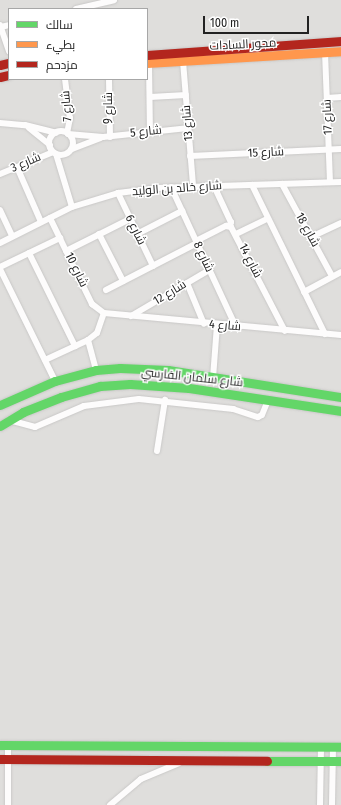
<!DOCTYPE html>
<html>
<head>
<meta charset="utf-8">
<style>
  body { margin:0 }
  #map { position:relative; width:341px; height:805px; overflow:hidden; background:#f0eeeb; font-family:"Fira Sans Condensed",Cairo,sans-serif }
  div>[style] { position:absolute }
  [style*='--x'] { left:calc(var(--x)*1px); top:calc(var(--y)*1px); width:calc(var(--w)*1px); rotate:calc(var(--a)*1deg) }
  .residential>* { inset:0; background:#dfdedc }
  .roads { filter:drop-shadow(0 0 1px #c9c8c7) drop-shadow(0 0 1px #c9c8c7) }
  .street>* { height:6px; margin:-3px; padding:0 3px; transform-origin:3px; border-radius:3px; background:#fdfcfc }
  .street>.ring { margin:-3px; padding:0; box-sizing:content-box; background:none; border:6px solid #fdfcfc; border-radius:50% }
  .fast>* { height:9px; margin:-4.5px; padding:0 4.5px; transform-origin:4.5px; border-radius:4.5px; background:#63d668 }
  .slow>* { height:9px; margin:-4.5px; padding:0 4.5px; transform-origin:4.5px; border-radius:4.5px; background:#ff974d }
  .jam>* { height:9px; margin:-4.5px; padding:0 4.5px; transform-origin:4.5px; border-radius:4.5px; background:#b3261e }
  span { translate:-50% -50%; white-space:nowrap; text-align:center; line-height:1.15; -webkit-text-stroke:3px #fff; paint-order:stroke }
  .street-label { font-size:12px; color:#222 }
  .legend { position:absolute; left:8px; top:8px; width:140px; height:72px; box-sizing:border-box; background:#fff; border:1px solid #a7a7a7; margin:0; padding:5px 7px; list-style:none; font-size:12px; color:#222 }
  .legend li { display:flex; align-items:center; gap:8px; height:20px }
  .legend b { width:20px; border:1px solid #a7a7a7 }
  .scale { position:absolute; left:203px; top:16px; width:106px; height:18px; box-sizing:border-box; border:2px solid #222; border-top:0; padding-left:5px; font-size:12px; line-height:14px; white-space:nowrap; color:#222; -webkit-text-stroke:3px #fff; paint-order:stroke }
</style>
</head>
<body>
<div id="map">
  <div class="residential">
    <div style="clip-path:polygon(evenodd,0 0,341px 0,341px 805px,0 805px,0 0,9px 9px,147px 9px,147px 79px,9px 79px,9px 9px)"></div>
  </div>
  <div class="roads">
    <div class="street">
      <div style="--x:76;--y:9;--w:39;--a:-13"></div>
      <div style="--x:0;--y:25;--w:28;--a:71"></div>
      <div style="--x:1;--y:27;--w:8;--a:-14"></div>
      <div style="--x:325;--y:52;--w:130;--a:87.8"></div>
      <div style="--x:183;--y:61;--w:125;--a:85.4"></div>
      <div style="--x:149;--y:63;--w:69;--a:89.2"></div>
      <div style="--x:65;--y:79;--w:39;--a:83"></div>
      <div style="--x:70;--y:118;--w:15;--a:101"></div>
      <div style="--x:109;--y:79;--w:58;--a:89"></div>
      <div style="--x:150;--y:97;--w:36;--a:-3"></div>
      <div style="--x:327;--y:98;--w:14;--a:-4"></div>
      <div style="--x:0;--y:123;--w:25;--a:5"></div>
      <div style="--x:25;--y:125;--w:32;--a:14"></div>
      <div style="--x:29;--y:128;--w:27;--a:39"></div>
      <div class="ring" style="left:49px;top:131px;width:18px;height:18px"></div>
      <div style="--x:68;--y:134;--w:35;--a:5"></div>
      <div style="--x:103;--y:137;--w:85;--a:-6"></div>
      <div style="--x:72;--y:149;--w:30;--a:-21"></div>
      <div style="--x:56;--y:154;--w:55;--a:73.2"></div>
      <div style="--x:190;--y:156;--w:151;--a:-2.7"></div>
      <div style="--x:17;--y:167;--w:60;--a:66.4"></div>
      <div style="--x:0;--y:174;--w:57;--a:-22.5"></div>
      <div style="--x:282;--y:184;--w:105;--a:61.5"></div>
      <div style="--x:252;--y:185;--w:166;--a:63.9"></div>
      <div style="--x:214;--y:186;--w:40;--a:65"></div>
      <div style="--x:231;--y:222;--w:4;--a:104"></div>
      <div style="--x:171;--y:187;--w:154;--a:65.1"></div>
      <div style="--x:118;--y:193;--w:81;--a:64.4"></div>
      <div style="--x:0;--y:210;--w:29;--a:65"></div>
      <div style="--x:50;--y:218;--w:96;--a:64"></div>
      <div style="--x:92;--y:304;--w:15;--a:37"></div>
      <div style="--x:104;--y:313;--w:238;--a:5.3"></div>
      <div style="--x:99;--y:234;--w:53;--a:62.9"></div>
      <div style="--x:137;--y:234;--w:51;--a:-27.1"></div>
      <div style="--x:236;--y:234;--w:34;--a:-26"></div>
      <div style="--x:311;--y:237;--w:33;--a:-25"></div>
      <div style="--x:196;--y:241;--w:34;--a:-27"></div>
      <div style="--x:226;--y:226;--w:5;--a:11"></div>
      <div style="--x:231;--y:227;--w:117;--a:62.6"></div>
      <div style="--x:0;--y:243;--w:80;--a:-26.6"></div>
      <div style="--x:72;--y:207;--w:48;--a:-16.9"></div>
      <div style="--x:118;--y:193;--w:39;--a:-7"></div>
      <div style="--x:157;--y:188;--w:184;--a:-1.9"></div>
      <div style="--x:66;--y:251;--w:72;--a:-26.6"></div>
      <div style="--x:29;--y:253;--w:104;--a:63.7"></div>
      <div style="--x:0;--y:267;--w:67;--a:-25.8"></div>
      <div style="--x:0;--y:269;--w:125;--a:63.8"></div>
      <div style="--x:187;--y:283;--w:44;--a:67.5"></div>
      <div style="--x:106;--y:290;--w:102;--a:-27.3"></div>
      <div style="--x:304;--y:292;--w:42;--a:-28.4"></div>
      <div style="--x:131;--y:316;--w:91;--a:-30.5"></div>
      <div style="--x:88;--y:340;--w:31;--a:75"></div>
      <div style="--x:45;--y:360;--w:47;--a:-24.9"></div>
      <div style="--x:88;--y:340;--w:11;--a:-38"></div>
      <div style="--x:97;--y:333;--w:21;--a:-71"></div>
      <div style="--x:213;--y:378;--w:53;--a:-85.7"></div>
      <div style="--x:9;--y:420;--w:27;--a:15"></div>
      <div style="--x:35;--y:427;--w:53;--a:-23.2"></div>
      <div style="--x:84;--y:406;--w:55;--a:-7.3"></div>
      <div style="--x:139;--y:399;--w:95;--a:6.1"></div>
      <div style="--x:233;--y:409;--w:26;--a:18"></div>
      <div style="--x:258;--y:417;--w:4;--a:-27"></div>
      <div style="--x:262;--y:415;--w:16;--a:-68"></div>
      <div style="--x:157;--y:451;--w:52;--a:-81.1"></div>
      <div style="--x:8;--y:805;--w:59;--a:-90"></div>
      <div style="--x:110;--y:805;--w:40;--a:-40"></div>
      <div style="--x:141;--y:779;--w:41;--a:-22.8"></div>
      <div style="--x:320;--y:805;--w:58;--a:-89"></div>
      <div style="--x:332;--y:805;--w:58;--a:-89"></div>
    </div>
    <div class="fast">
      <div style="--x:0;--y:405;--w:60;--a:-23.6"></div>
      <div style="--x:55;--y:381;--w:42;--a:-15"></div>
      <div style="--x:96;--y:370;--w:24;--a:-5"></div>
      <div style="--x:120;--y:368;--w:48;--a:2.4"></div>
      <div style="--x:168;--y:370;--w:175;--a:8.9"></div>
      <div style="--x:0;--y:426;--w:27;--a:-31"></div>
      <div style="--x:23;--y:412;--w:41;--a:-21.5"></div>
      <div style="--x:61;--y:397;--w:41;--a:-15.8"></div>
      <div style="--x:100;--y:386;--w:30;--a:-4"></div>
      <div style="--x:130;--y:384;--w:59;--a:3.9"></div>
      <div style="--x:189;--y:388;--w:154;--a:8.6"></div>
      <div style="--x:0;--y:745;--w:341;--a:0.3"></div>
      <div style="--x:267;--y:761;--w:74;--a:0"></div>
    </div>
    <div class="slow">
      <div style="--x:147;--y:63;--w:194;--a:-3.5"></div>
    </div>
    <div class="jam">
      <div style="--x:147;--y:55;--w:195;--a:-4.1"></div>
      <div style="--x:0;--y:65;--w:9;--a:-13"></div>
      <div style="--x:0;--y:77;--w:9;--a:-13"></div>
      <div style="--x:0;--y:759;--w:267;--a:0.4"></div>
    </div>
  </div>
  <div class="street-label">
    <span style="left:243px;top:45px;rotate:-3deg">محور السادات</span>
    <span style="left:67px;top:106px;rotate:-94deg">شارع 7</span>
    <span style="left:109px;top:108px;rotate:-90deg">شارع 9</span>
    <span style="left:328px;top:117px;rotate:-92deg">شارع 17</span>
    <span style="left:188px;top:123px;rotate:-94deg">شارع 13</span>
    <span style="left:146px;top:132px;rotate:-6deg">شارع 5</span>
    <span style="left:266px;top:153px;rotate:-3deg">شارع 15</span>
    <span style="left:26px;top:163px;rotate:-23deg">شارع 3</span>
    <span style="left:177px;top:189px;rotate:-4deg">شارع خالد بن الوليد</span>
    <span style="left:135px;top:230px;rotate:64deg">شارع 6</span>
    <span style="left:307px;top:230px;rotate:61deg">شارع 18</span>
    <span style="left:203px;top:257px;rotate:65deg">شارع 8</span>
    <span style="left:250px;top:261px;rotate:63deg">شارع 14</span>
    <span style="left:76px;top:270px;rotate:64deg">شارع 10</span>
    <span style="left:170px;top:293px;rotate:-31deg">شارع 12</span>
    <span style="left:225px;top:326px;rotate:5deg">شارع 4</span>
    <span style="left:192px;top:378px;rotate:6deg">شارع سلمان الفارسي</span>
  </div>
  <ul class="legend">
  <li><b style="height:5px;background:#63d668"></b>سالك</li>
  <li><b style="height:5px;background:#ff974d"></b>بطيء</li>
  <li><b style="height:5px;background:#b3261e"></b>مزدحم</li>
  </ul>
  <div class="scale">100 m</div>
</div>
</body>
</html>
